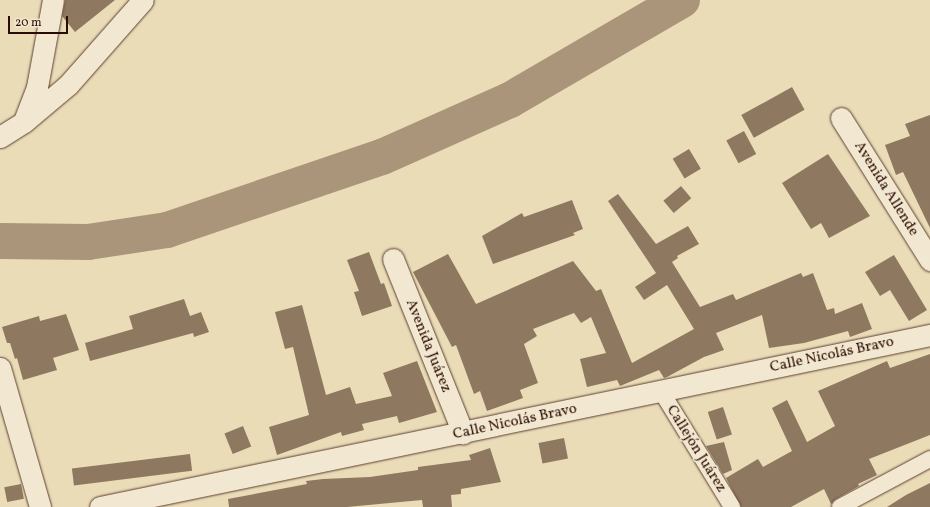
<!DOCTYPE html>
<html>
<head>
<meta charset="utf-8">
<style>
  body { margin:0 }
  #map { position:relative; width:930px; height:507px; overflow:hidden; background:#ebdcb8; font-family:Vollkorn,serif }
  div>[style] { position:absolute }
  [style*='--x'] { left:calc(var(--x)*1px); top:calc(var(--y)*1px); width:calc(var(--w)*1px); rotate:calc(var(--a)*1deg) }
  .river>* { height:36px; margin:-18px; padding:0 18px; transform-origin:18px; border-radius:18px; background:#aa957a }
  .building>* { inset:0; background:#8f7860; transform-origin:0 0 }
  .roads { filter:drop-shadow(0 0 1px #5b3f2f) drop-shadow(0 0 1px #5b3f2f) }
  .pedestrian>* { height:16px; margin:-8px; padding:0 8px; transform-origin:8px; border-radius:8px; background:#f2e8d1 }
  .minor>* { height:21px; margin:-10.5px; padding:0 10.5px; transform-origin:10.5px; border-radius:10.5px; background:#f2e8d1 }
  span { translate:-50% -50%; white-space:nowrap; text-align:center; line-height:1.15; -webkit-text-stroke:3px #f2e8d1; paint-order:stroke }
  .street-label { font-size:15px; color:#2b0b01 }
  .scale { position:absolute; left:8px; top:16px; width:60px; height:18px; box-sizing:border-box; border:2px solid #2b0b01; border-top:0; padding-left:5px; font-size:12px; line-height:14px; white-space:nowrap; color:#2b0b01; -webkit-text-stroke:3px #f2e8d1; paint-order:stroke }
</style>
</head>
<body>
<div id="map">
  <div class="river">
    <div style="--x:0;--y:241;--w:88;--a:0.7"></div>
    <div style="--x:88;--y:242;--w:80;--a:-8.6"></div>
    <div style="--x:167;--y:230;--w:227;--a:-18.8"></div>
    <div style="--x:382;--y:157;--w:140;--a:-24"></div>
    <div style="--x:510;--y:100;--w:199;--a:-30.2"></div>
  </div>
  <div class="building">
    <div style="clip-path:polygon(65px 0,115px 0,75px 32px,62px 16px)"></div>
    <div style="left:792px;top:87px;width:26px;height:58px;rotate:61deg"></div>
    <div style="clip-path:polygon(930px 115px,930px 228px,903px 172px,896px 175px,885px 145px,910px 136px,905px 124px)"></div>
    <div style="left:744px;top:131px;width:26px;height:20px;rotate:62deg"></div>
    <div style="left:689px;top:149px;width:23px;height:19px;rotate:59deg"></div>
    <div style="clip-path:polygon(828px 154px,870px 216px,829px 238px,821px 223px,811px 229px,782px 183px)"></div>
    <div style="left:681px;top:186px;width:16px;height:23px;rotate:50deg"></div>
    <div style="clip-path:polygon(618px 194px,656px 244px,688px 226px,699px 244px,677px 256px,678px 258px,672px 262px,700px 307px,733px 294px,736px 300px,801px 273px,803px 277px,813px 273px,827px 310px,834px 308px,835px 314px,862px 303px,872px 329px,850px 337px,848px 331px,804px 343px,769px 348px,762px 315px,716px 333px,724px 350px,704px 357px,667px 377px,664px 378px,659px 370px,620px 386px,617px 380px,587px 387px,580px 359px,606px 353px,591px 317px,581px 323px,574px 313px,533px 329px,537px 336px,524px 344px,538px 383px,520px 390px,523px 398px,487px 411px,480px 391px,474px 394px,456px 345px,452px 347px,413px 272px,448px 254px,476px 304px,573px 261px,596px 291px,601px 289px,632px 363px,694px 329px,667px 285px,644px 300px,635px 287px,656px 273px,608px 201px)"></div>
    <div style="clip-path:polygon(572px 200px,583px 229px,573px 233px,575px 235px,493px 264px,482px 236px,522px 213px,524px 217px)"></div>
    <div style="clip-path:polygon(369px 252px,381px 284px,384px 283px,392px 306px,362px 316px,354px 292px,359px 291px,347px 260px)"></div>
    <div style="clip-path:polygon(894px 255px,927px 310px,909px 321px,890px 290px,880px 296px,865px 272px)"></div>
    <div style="clip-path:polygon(184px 299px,190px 316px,201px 312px,209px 332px,194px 337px,193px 333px,90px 361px,85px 343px,133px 329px,129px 316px)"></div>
    <div style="clip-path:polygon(302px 305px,326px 395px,350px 387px,356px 404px,392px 396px,383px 373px,417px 361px,437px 412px,399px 423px,397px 416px,362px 424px,364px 430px,342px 436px,341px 432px,277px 455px,269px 427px,309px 415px,293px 347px,285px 349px,275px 312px)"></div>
    <div style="clip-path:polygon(66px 314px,79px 350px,53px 358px,57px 370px,23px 380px,17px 358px,15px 359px,10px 343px,7px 343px,2px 327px,39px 316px,40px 321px)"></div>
    <div style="clip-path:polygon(930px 354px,930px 435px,869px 459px,877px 475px,858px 484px,859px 486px,836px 499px,831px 504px,824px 489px,791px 507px,741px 507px,726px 478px,758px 459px,763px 467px,792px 451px,772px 408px,787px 400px,807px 442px,835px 426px,818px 391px,887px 361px,890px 368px)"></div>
    <div style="left:723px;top:407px;width:29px;height:16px;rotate:72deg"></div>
    <div style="left:243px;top:426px;width:22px;height:20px;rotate:68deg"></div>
    <div style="left:564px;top:438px;width:21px;height:26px;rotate:79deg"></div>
    <div style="clip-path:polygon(724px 442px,732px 470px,723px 474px,706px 446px)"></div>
    <div style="clip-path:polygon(490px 448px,501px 482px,461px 489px,461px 494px,451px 495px,452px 507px,423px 507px,422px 500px,347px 507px,229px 507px,228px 499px,307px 484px,306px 481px,323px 479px,370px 477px,418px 470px,418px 467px,471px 460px,469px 455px)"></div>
    <div style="left:190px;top:454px;width:17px;height:119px;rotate:83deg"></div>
    <div style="clip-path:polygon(930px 483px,930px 507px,887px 507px,906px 495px)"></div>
    <div style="left:21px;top:484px;width:15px;height:17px;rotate:79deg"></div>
  </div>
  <div class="roads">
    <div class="pedestrian">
      <div style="--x:661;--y:391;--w:136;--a:58.5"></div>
      <div style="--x:840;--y:507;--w:102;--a:-28.1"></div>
    </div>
    <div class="minor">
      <div style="--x:841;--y:118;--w:168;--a:57.9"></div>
      <div style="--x:24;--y:121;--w:36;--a:-69"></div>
      <div style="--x:37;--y:87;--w:88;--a:-79.6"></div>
      <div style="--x:0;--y:137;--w:28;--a:-32"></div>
      <div style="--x:24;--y:122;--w:57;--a:-40.1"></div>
      <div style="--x:68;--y:85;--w:113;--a:-48.6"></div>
      <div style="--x:393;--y:259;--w:188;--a:68.1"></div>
      <div style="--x:0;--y:368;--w:145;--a:73.9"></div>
      <div style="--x:100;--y:507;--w:848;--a:-11.71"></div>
    </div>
  </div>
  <div class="street-label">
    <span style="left:886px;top:189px;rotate:58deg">Avenida Allende</span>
    <span style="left:428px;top:346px;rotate:68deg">Avenida Juárez</span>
    <span style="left:832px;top:355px;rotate:-12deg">Calle Nicolás Bravo</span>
    <span style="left:515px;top:422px;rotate:-12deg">Calle Nicolás Bravo</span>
    <span style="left:696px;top:449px;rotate:58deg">Callejón Juárez</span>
  </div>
  <div class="scale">20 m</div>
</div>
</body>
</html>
